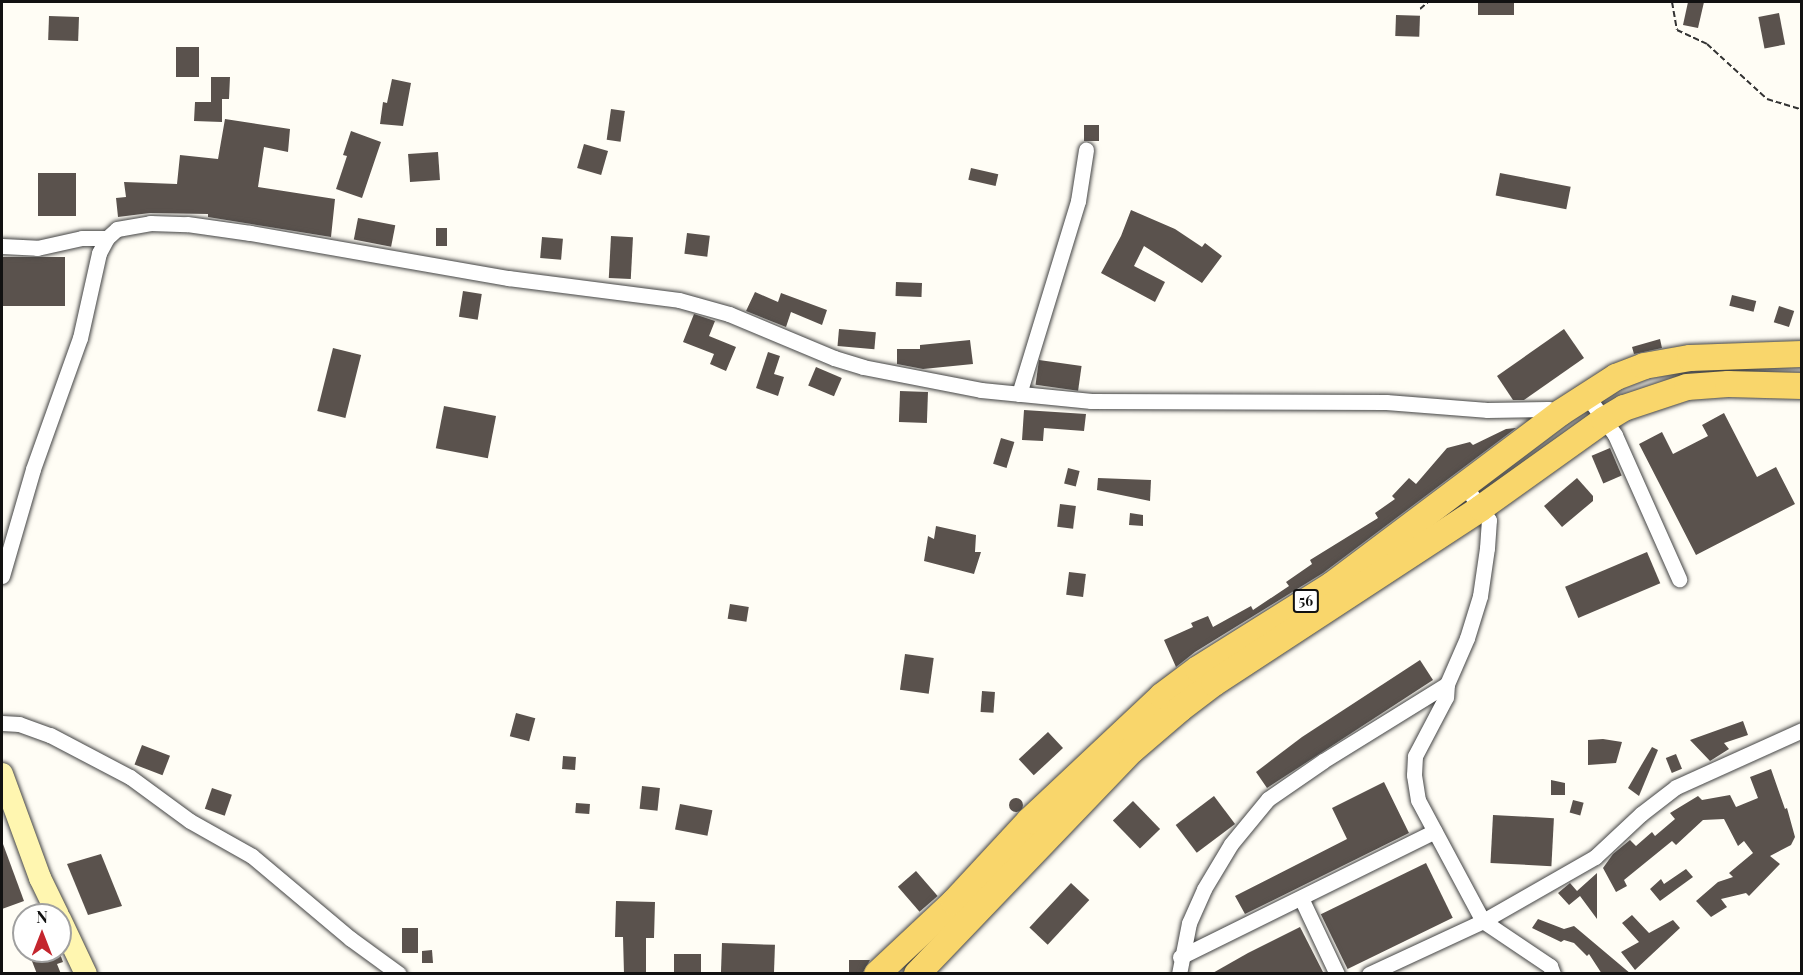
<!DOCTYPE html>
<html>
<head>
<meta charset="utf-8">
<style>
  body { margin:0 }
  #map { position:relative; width:1803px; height:975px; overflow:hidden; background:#fffdf5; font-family:"Playfair Display",serif }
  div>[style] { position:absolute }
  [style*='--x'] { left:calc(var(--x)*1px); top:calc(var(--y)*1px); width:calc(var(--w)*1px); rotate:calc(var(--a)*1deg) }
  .building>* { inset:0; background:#5a524d; transform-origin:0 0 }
  .round { border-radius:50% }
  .path>* { height:2px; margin-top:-1px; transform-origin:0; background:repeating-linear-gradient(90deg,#333 0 6px,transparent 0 9px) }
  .roads { filter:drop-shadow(0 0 2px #444) drop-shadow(0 0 2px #444) }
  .minor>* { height:15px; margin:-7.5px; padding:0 7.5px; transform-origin:7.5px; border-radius:7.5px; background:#fff }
  .secondary>* { height:22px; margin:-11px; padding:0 11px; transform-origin:11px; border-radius:11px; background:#fff6b0 }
  .primary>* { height:26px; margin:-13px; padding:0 13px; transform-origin:13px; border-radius:13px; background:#f9d66b }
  span { translate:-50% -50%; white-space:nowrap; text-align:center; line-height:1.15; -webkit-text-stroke:6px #fff; paint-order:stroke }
  .shield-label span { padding:2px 4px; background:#fff; border:2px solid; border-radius:4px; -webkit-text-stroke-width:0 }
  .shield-label { font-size:14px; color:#111; font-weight:700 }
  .frame { position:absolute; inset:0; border:3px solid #111; pointer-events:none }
  .north { position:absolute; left:12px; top:903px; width:60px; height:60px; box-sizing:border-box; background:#fff; border:2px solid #a0a0a0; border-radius:50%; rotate:0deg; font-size:16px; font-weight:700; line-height:24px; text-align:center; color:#111 }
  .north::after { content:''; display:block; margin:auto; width:21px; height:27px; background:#c4262e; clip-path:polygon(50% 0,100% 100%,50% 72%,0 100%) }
</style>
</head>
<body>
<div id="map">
  <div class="building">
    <div style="left:1478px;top:2px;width:36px;height:13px"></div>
    <div style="clip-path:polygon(1688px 2px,1704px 2px,1698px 28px,1683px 25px)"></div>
    <div style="left:1779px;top:13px;width:32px;height:21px;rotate:79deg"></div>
    <div style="left:1396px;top:15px;width:24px;height:21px;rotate:2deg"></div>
    <div style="left:49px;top:16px;width:30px;height:24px;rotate:2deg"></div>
    <div style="left:199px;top:47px;width:30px;height:23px;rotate:90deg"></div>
    <div style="clip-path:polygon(211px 77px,230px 77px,229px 99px,222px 99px,222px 122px,194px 121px,195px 102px,211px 102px)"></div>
    <div style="clip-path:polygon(392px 79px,411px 83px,403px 126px,380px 124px,383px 102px,387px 103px)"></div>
    <div style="left:611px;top:109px;width:14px;height:31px;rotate:8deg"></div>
    <div style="clip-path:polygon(225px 119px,290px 129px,288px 152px,264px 147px,258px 187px,335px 199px,331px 237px,208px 217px,208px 214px,150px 213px,118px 217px,116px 198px,126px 197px,124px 182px,177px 184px,180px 155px,218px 159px)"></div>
    <div style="left:1084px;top:125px;width:15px;height:16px"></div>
    <div style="clip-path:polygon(351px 131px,381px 142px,362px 198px,336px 189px,347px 156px,343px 155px)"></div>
    <div style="left:584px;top:144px;width:25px;height:25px;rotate:16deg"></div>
    <div style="left:438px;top:152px;width:28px;height:30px;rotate:86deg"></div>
    <div style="left:971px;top:168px;width:28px;height:12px;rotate:13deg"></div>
    <div style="left:38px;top:173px;width:38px;height:43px"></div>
    <div style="left:1500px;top:173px;width:72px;height:23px;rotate:11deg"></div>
    <div style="clip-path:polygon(1131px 210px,1175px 229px,1202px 247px,1205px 243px,1222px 256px,1202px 283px,1144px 246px,1134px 266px,1165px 282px,1155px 302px,1101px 273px,1121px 236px)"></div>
    <div style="left:358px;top:218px;width:38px;height:22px;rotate:11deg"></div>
    <div style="left:436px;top:228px;width:11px;height:18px"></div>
    <div style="left:687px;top:233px;width:23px;height:21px;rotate:7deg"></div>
    <div style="left:611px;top:236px;width:22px;height:42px;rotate:3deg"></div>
    <div style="left:542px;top:237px;width:21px;height:21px;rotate:5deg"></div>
    <div style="left:2px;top:257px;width:63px;height:49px"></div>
    <div style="left:896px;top:282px;width:26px;height:14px;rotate:2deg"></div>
    <div style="left:463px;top:291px;width:19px;height:26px;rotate:9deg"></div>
    <div style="clip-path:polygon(755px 292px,778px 302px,781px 293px,827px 310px,822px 325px,791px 312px,786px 327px,746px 311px)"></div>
    <div style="left:1732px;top:295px;width:25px;height:11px;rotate:14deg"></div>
    <div style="left:1779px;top:306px;width:16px;height:17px;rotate:18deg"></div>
    <div style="clip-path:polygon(694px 314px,715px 321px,709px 336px,736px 347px,726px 371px,710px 364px,714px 354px,683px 342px)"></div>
    <div style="left:839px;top:329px;width:37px;height:17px;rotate:5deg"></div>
    <div style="clip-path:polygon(1564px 329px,1584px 358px,1524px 400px,1513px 400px,1497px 376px)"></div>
    <div style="clip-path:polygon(1660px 339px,1662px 348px,1634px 354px,1632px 347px)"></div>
    <div style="clip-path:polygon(970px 340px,973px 364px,923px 369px,897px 364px,897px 349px,920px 349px,920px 345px)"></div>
    <div style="left:333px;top:348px;width:29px;height:65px;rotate:14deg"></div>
    <div style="clip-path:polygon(768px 352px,780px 356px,774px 374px,784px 377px,778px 396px,756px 388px)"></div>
    <div style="left:1039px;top:360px;width:43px;height:25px;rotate:8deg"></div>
    <div style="left:816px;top:367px;width:28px;height:20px;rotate:23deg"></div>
    <div style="left:900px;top:391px;width:28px;height:31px;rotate:2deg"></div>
    <div style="left:444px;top:406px;width:53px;height:43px;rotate:11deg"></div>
    <div style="clip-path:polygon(1024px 410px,1086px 414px,1084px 431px,1044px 428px,1043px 441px,1022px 440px)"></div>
    <div style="clip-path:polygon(1724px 413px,1757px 477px,1776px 467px,1795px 504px,1696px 555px,1639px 444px,1662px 432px,1673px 454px,1708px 436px,1702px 425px)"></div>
    <div style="clip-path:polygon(1516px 428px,1323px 573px,1195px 652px,1176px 667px,1164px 640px,1193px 627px,1191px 623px,1208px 616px,1213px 627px,1251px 606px,1253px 610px,1289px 586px,1286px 582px,1312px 564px,1310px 560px,1378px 518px,1375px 513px,1395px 499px,1392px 496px,1409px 478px,1416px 484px,1447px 448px,1470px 442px,1473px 445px,1506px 429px)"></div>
    <div style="left:1001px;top:438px;width:14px;height:27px;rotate:17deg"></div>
    <div style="left:1610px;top:448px;width:30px;height:20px;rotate:67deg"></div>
    <div style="left:1068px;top:468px;width:12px;height:16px;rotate:14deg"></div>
    <div style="clip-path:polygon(1098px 478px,1151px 480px,1150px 501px,1097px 490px)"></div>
    <div style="clip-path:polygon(1577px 478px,1593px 496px,1593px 501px,1562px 527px,1544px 506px)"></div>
    <div style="left:1060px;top:504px;width:16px;height:23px;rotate:7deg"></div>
    <div style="clip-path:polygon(1130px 513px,1143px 515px,1143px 526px,1129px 525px)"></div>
    <div style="clip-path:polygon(936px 526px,976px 535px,975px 552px,981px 552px,974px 574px,924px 561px,928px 536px,934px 539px)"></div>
    <div style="left:1647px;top:552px;width:34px;height:89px;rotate:67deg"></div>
    <div style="left:1069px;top:572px;width:17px;height:23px;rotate:7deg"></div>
    <div style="left:730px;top:604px;width:19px;height:15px;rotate:9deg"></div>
    <div style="left:905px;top:654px;width:29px;height:36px;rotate:8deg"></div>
    <div style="clip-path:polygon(1420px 660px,1433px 680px,1267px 788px,1256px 772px,1302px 737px)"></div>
    <div style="left:982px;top:691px;width:13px;height:21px;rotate:4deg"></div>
    <div style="left:516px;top:713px;width:20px;height:24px;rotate:15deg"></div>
    <div style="clip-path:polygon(1743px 721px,1748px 735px,1724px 743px,1729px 749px,1710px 761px,1690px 740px)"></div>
    <div style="left:1048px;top:732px;width:22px;height:40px;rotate:47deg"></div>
    <div style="clip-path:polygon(1603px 739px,1622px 742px,1616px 763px,1588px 765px,1588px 740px)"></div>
    <div style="left:142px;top:745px;width:30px;height:21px;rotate:21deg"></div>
    <div style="clip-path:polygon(1652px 747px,1658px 750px,1639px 796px,1628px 788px)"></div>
    <div style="left:1676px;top:754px;width:16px;height:11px;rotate:68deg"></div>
    <div style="left:563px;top:756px;width:13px;height:13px;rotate:4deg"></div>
    <div style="clip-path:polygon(1771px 769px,1785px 809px,1787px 808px,1795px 837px,1791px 845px,1770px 856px,1780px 864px,1749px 896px,1746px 893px,1721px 899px,1727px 907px,1711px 917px,1696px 901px,1718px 882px,1733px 877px,1729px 873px,1753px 853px,1744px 841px,1738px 846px,1724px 819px,1703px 820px,1676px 845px,1672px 841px,1624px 880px,1627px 886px,1616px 892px,1603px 868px,1613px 854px,1630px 840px,1636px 846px,1652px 832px,1655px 836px,1675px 819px,1670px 813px,1698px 796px,1702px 800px,1730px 795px,1736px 807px,1758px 798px,1750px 777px)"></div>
    <div style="clip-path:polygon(1551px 780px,1565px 783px,1565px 795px,1551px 795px)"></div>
    <div style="clip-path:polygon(1384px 782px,1409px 833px,1245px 914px,1235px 896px,1347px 839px,1332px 808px)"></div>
    <div style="left:642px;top:786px;width:18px;height:23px;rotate:6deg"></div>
    <div style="left:212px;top:788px;width:21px;height:22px;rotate:19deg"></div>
    <div style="left:1214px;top:796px;width:35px;height:48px;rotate:53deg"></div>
    <div class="round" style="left:1009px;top:798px;width:14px;height:14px"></div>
    <div style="left:1573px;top:800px;width:11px;height:13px;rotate:15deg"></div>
    <div style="left:1133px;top:801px;width:39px;height:28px;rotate:46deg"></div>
    <div style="left:576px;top:803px;width:14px;height:10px;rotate:4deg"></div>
    <div style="left:680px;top:804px;width:33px;height:26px;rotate:11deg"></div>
    <div style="left:1493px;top:815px;width:61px;height:48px;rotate:3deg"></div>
    <div style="clip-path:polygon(3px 844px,24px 901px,2px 909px,2px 845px)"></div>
    <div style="clip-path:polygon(101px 854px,122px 906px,88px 915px,67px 864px)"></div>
    <div style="left:1426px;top:863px;width:61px;height:117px;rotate:64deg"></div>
    <div style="clip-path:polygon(1686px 869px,1693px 877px,1660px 901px,1650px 889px,1661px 879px,1664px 884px)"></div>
    <div style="left:916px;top:871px;width:33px;height:24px;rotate:49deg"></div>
    <div style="clip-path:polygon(1597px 873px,1597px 919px,1580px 896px,1569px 905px,1558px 893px,1570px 883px,1577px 891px)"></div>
    <div style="left:1071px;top:883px;width:25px;height:61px;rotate:43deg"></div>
    <div style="clip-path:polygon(616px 901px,655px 902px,654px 938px,646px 938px,646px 974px,624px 974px,623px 937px,615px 937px)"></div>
    <div style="clip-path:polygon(1632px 915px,1649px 933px,1673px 920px,1680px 928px,1635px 970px,1621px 952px,1639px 942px,1622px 923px)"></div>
    <div style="clip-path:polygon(1538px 919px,1564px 929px,1574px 926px,1631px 974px,1602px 974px,1589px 954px,1587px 956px,1574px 943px,1564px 940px,1561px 942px,1532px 928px)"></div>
    <div style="clip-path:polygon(1300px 927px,1324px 974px,1211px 974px,1248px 953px)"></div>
    <div style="left:402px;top:928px;width:16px;height:25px"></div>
    <div style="left:722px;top:943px;width:53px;height:31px;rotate:2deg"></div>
    <div style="clip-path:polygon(432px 950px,433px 963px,422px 963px,422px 951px)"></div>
    <div style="clip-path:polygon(28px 951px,59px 951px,63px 962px,57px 964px,61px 974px,37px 974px)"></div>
    <div style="left:701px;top:954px;width:20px;height:27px;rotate:90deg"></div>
    <div style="clip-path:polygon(849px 960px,870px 960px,862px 974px,849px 974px)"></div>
  </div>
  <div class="path">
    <div style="--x:1672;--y:2;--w:28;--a:80"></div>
    <div style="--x:1677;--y:30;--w:33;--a:25"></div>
    <div style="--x:1707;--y:44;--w:81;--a:42.5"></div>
    <div style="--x:1767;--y:99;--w:37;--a:17"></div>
    <div style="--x:1420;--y:9;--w:11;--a:-41"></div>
  </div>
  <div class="roads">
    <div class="minor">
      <div style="--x:2;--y:246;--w:35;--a:3"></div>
      <div style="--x:37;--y:248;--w:46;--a:-12.5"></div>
      <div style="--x:82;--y:238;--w:25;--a:0"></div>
      <div style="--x:1019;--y:394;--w:202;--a:-73"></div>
      <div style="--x:1078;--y:201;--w:52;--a:-81.1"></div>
      <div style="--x:1587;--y:396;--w:48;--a:54.3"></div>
      <div style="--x:1615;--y:435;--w:158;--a:66"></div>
      <div style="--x:2;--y:576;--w:111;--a:-73.8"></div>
      <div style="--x:33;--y:469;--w:139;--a:-70.3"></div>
      <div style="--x:80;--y:338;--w:87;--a:-77.4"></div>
      <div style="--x:99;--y:253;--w:17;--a:-62"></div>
      <div style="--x:107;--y:238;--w:13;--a:-42"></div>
      <div style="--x:117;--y:229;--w:34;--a:-10"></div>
      <div style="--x:150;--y:223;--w:37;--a:2"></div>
      <div style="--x:187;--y:224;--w:64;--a:8.1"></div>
      <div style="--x:250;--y:233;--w:262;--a:9.9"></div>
      <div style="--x:508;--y:278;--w:172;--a:7.3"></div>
      <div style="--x:679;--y:300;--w:52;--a:15.6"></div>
      <div style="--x:729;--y:314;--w:114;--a:22.7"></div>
      <div style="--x:834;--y:358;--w:30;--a:17"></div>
      <div style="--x:863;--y:367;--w:120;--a:11"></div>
      <div style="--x:981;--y:390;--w:111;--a:5.7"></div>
      <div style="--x:1091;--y:401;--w:295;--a:0.2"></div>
      <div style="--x:1386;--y:402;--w:101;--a:4.5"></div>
      <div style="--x:1487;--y:410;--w:61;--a:-0.9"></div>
      <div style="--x:1548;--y:409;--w:13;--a:18"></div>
      <div style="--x:1447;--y:684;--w:13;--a:94"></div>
      <div style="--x:1446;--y:697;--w:67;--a:117.7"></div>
      <div style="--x:1415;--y:756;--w:19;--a:93"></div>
      <div style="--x:1414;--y:775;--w:25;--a:81"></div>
      <div style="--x:1418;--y:800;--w:137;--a:61.8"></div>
      <div style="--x:1483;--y:921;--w:81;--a:33.9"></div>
      <div style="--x:1550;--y:966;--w:9;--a:69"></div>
      <div style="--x:2;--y:723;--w:17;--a:3"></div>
      <div style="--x:19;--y:724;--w:33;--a:20"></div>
      <div style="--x:50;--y:735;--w:90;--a:27.7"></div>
      <div style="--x:130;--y:777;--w:74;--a:36.3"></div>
      <div style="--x:190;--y:821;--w:71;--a:29.4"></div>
      <div style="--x:252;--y:856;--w:129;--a:40"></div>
      <div style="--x:351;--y:939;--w:59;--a:36.1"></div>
      <div style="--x:1301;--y:898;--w:84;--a:64.7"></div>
      <div style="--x:1180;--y:957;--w:284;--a:-26.3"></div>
      <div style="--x:1179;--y:974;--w:52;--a:-78.9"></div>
      <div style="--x:1189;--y:923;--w:37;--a:-66"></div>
      <div style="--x:1204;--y:889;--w:52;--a:-59"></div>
      <div style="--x:1231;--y:844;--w:58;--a:-50.6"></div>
      <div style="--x:1268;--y:799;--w:67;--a:-34.6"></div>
      <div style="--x:1323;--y:761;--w:146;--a:-31.8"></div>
      <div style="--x:1447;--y:684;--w:50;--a:-66.5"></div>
      <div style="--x:1467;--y:638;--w:44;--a:-72.8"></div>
      <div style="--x:1480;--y:596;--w:49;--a:-81.7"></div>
      <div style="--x:1487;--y:548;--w:28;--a:-86"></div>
      <div style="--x:1489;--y:520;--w:42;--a:-125.2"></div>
      <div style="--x:1369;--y:974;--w:126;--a:-24.9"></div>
      <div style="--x:1483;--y:921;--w:129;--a:-29.7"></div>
      <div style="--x:1595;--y:857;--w:63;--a:-43.1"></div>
      <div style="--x:1641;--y:814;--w:44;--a:-37.6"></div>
      <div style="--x:1676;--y:787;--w:138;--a:-24.3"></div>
    </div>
    <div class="secondary">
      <div style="--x:2;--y:774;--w:111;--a:69.9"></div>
      <div style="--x:40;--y:878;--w:41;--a:64.1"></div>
      <div style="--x:60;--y:919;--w:61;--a:64.7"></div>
    </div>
    <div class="primary">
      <div style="--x:877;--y:974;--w:105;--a:-43.1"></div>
      <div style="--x:954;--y:902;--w:110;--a:-47.2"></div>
      <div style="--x:1029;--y:821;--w:183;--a:-43.2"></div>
      <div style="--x:1162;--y:696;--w:45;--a:-36.9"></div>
      <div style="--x:1198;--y:669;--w:158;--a:-32.1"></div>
      <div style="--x:1332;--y:585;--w:286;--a:-37"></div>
      <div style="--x:1560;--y:413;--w:67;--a:-32.7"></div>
      <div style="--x:1616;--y:377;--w:30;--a:-21"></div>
      <div style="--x:1644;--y:366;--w:47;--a:-9.9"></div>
      <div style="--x:1690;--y:358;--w:112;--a:-2"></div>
      <div style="--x:917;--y:974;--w:310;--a:-46.2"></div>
      <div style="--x:1132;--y:750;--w:63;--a:-40.5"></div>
      <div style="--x:1180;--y:709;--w:43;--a:-37.4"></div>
      <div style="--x:1214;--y:683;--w:319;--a:-33.2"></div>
      <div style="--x:1481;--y:508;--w:151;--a:-35.6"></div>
      <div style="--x:1604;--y:420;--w:23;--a:-31"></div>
      <div style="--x:1624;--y:408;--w:66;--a:-18.4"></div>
      <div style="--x:1687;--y:387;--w:41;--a:-4.2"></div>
      <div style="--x:1728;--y:384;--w:74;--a:1.5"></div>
    </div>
  </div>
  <div class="shield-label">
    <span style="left:1306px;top:601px">56</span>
  </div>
  <div class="frame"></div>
  <div class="north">N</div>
</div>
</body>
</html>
